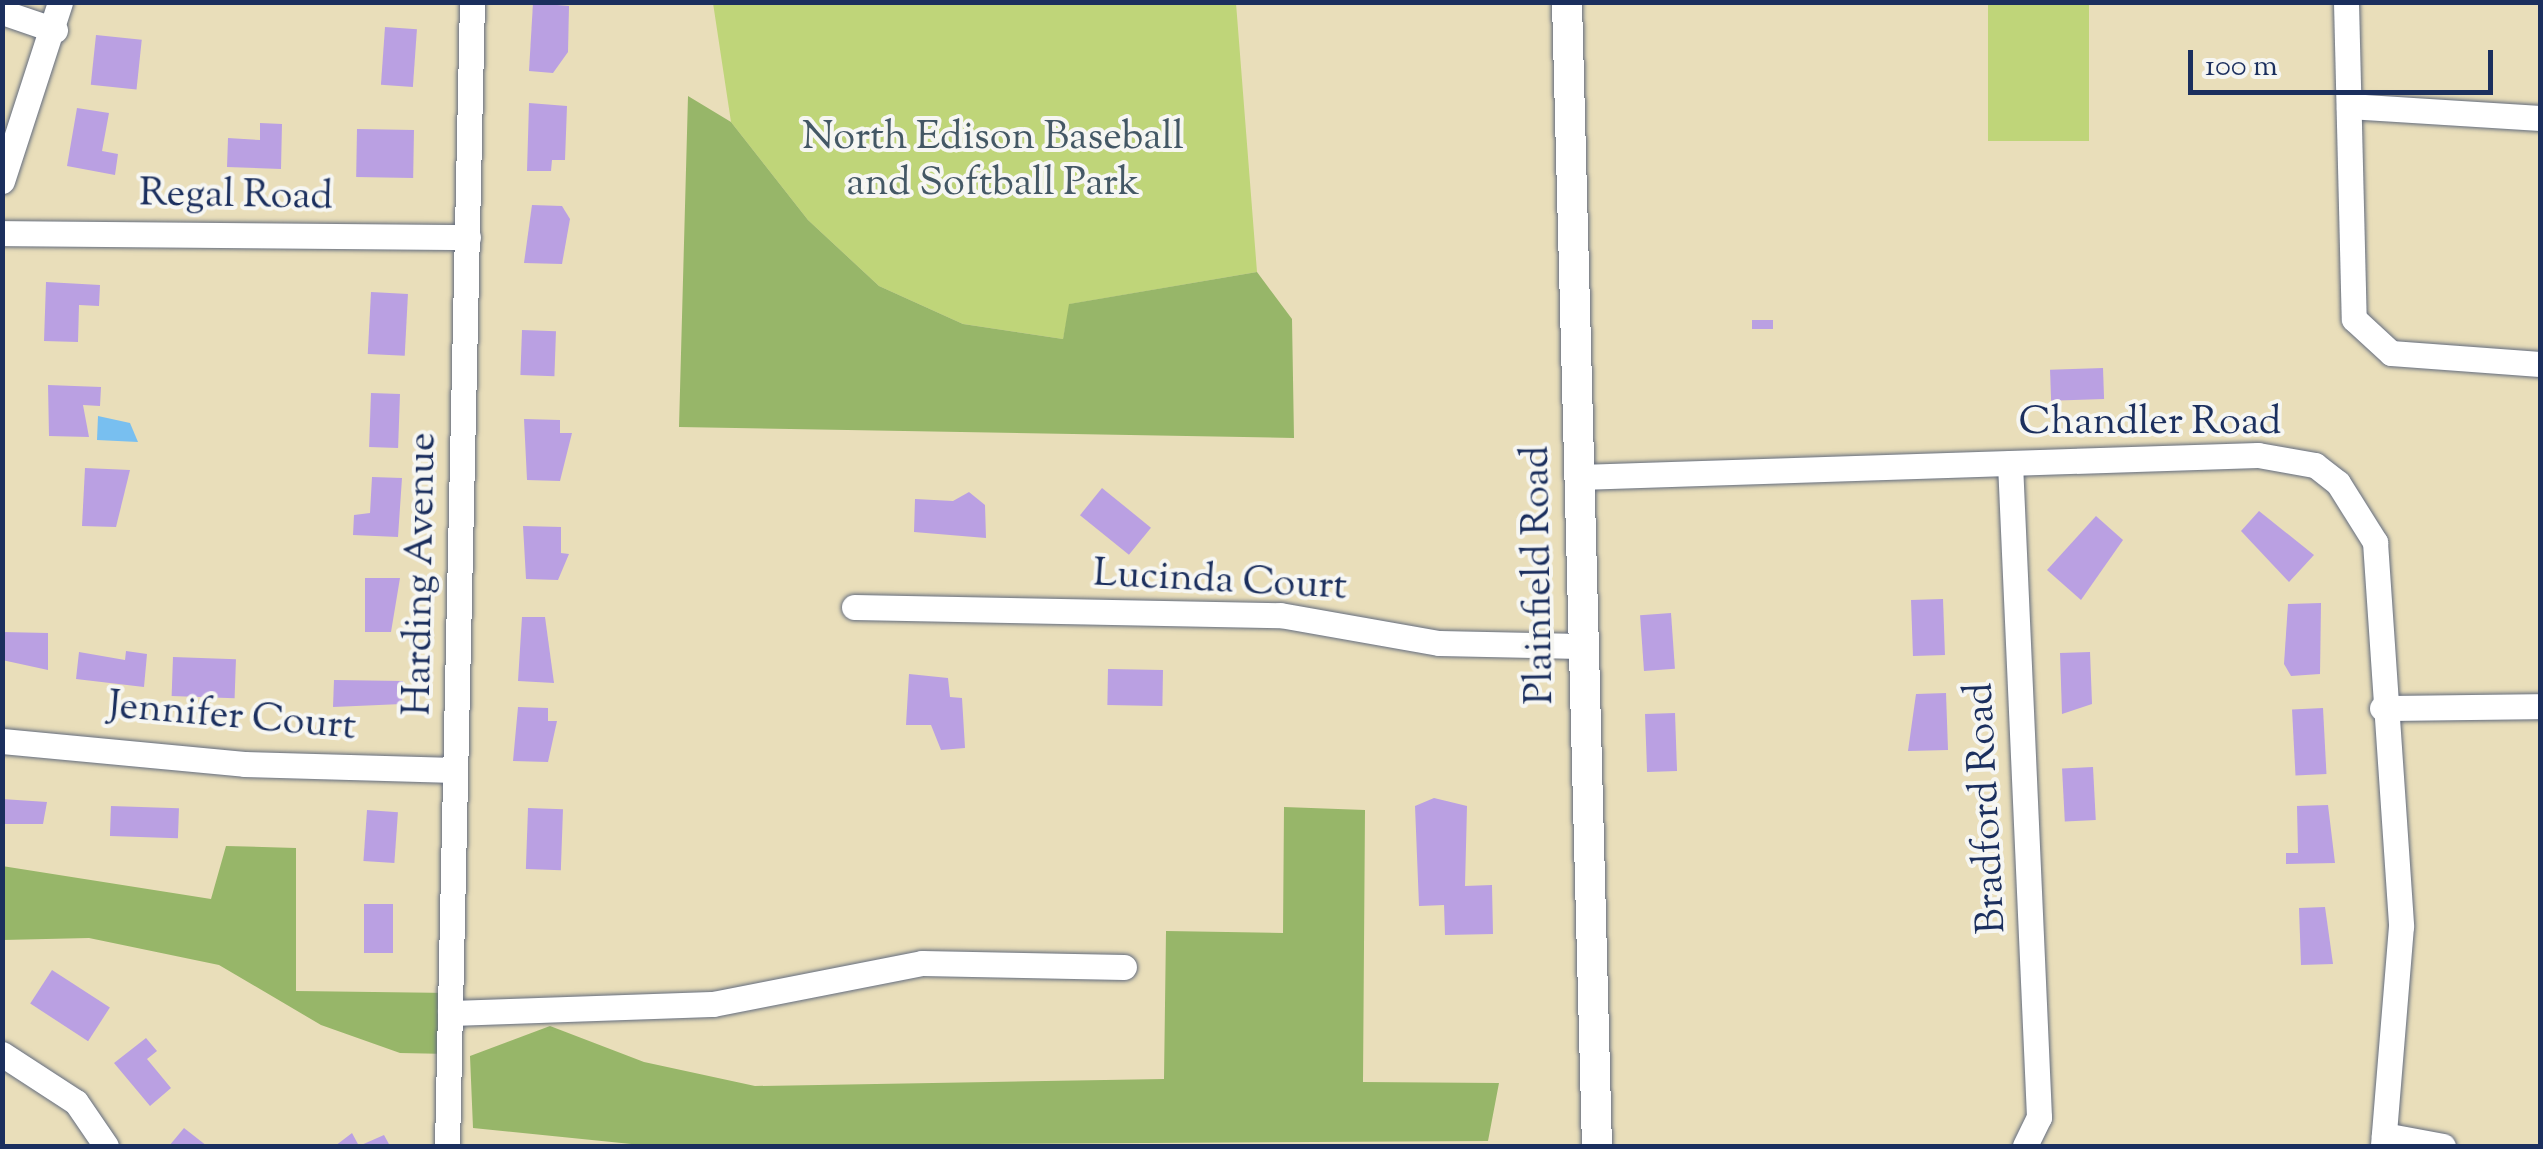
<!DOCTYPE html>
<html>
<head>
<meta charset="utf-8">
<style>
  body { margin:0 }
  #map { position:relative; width:2543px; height:1149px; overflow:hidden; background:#e9deba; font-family:"Sorts Mill Goudy",serif }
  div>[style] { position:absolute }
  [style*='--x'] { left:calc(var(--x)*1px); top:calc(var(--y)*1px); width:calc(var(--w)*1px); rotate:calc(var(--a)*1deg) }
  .green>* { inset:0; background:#bfd579; transform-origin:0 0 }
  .forest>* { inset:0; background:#97b669 }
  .water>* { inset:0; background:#78bff0 }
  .building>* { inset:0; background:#baa0e2; transform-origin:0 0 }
  .roads { filter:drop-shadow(0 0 2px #636c7e) drop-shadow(0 0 2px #636c7e) }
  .minor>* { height:25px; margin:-12.5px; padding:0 12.5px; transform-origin:12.5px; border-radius:12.5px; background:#fff }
  .tertiary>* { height:30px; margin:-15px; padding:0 15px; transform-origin:15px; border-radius:15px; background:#fff }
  span { translate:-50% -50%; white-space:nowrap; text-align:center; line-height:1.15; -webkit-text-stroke:8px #f6f6f2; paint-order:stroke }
  .park-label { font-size:40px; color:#445865 }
  .street-label { font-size:40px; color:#1b2f5e }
  .frame { position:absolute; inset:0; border:5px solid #1b2f5e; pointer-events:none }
  .scale { position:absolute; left:2188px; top:50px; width:305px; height:45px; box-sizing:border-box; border:5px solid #1b2f5e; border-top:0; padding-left:12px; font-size:30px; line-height:35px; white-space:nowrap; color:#1b2f5e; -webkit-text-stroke:8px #f6f6f2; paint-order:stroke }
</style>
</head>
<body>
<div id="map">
  <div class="green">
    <div style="clip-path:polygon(713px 3px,1236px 3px,1257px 272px,1070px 304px,1063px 339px,963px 324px,879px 286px,808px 220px,731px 122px)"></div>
    <div style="left:1988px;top:3px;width:101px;height:138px"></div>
  </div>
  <div class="forest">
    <div style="clip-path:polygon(688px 96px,731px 122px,808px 220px,879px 286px,963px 324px,1063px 339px,1069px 304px,1257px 272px,1292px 319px,1294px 438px,679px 427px)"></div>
    <div style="clip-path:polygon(1284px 807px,1365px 810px,1363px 1082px,1499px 1083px,1488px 1141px,651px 1146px,473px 1128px,470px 1056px,550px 1026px,644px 1062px,755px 1086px,1164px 1079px,1166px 931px,1283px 933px)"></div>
    <div style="clip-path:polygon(226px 846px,296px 848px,296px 991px,451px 993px,450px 1054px,400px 1053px,321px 1025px,219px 965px,89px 938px,3px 940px,2px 866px,211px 899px)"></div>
  </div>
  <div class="water">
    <div style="clip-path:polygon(98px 416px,130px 423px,138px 442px,97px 440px)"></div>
  </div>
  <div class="building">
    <div style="clip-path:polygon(533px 3px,569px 6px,568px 52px,553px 73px,529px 71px)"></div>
    <div style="left:385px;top:27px;width:32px;height:58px;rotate:4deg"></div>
    <div style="left:96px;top:35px;width:46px;height:50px;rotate:6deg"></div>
    <div style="clip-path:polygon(529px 103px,567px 106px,565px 160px,552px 160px,551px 171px,527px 171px)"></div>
    <div style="clip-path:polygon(77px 108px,109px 113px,102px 151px,118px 154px,115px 175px,67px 166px)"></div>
    <div style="clip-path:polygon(260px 123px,282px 124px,281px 169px,227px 167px,228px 138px,260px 140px)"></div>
    <div style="left:357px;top:129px;width:57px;height:48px;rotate:1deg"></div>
    <div style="clip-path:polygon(532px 205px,562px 206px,570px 219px,562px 264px,524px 263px)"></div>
    <div style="clip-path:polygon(46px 282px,100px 285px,99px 306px,79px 305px,78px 342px,44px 341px)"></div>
    <div style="left:371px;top:292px;width:37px;height:62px;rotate:3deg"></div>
    <div style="left:1752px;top:320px;width:21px;height:9px"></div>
    <div style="left:522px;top:330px;width:34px;height:45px;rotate:2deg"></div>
    <div style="left:2103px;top:368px;width:31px;height:53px;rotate:88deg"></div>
    <div style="clip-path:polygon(48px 385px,101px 387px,100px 406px,83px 405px,89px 437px,49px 436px)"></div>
    <div style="left:371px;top:393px;width:29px;height:54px;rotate:2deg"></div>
    <div style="clip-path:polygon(524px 419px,560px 420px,560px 433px,572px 433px,560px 481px,527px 480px)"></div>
    <div style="clip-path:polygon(85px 468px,130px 470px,116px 527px,82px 526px)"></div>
    <div style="clip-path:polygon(372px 477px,402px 478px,398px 537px,353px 535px,354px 515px,370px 513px)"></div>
    <div style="left:1102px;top:488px;width:63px;height:35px;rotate:39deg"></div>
    <div style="clip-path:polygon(969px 492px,985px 505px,986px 538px,914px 532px,915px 499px,953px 501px)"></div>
    <div style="clip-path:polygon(2259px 511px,2314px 555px,2289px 582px,2241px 531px)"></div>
    <div style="clip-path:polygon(2096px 516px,2123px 540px,2081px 600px,2047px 570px)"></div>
    <div style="clip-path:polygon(523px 526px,561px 527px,561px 553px,569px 554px,558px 580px,526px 579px)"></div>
    <div style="clip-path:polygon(365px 578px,400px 578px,391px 632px,365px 632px)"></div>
    <div style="left:1943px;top:599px;width:56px;height:32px;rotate:88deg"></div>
    <div style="clip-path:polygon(2321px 603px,2320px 674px,2291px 676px,2284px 664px,2288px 604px)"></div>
    <div style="left:1671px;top:613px;width:56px;height:31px;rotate:86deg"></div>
    <div style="clip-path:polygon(522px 617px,545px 617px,554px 683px,518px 681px)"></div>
    <div style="clip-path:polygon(2px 632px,48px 633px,48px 670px,2px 660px)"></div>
    <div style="clip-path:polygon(126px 651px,147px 654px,144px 687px,76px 679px,79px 652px,125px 660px)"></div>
    <div style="clip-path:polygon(2090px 652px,2092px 704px,2062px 714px,2060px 653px)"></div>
    <div style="left:173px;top:657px;width:63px;height:39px;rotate:2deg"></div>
    <div style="left:1108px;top:669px;width:55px;height:36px;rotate:1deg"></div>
    <div style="clip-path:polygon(909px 674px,948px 678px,950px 697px,962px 698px,965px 748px,941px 750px,931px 725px,906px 725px)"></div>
    <div style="clip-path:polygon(334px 680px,403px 681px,402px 704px,333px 707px)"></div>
    <div style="clip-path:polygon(1946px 693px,1948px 750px,1908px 751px,1916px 694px)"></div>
    <div style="clip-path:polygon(518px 707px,548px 708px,548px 721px,557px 721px,548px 762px,513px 761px)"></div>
    <div style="left:2323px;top:708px;width:66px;height:31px;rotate:87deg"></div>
    <div style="left:1675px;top:713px;width:58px;height:30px;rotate:88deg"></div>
    <div style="left:2093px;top:767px;width:53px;height:31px;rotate:87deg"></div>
    <div style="clip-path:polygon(1434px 798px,1467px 806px,1465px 886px,1492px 885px,1493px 934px,1445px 935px,1444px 905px,1419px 906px,1415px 806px)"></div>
    <div style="clip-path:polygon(2px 799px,47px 802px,43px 824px,2px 824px)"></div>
    <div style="clip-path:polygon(2328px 805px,2335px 863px,2286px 864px,2286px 853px,2298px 853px,2297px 806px)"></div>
    <div style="left:111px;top:806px;width:68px;height:30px;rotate:2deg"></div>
    <div style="left:528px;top:808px;width:35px;height:61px;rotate:2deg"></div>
    <div style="left:367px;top:810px;width:31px;height:51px;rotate:4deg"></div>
    <div style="left:364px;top:904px;width:29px;height:49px"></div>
    <div style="clip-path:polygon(2325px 907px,2333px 964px,2301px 965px,2299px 908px)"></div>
    <div style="left:52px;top:970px;width:69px;height:40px;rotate:33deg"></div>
    <div style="clip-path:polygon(146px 1038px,157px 1051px,147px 1059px,171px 1088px,150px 1106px,114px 1063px)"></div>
    <div style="clip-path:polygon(184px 1128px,207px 1146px,169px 1146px)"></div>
    <div style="clip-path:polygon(352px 1133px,359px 1146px,384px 1135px,390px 1146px,335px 1146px)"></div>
  </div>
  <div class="roads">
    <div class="minor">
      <div style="--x:2346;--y:2;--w:317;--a:88.6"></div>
      <div style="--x:2354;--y:319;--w:50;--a:42.6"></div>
      <div style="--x:2391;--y:353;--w:149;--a:4.2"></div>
      <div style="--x:2;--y:12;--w:56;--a:18.8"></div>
      <div style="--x:2349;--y:106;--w:191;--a:3.6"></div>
      <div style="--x:2;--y:181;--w:188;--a:-72"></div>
      <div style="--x:2;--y:233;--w:466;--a:0.5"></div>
      <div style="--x:2010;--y:463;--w:655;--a:87.46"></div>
      <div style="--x:2039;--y:1117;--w:32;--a:116"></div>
      <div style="--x:1579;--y:477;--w:679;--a:-1.86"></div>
      <div style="--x:2258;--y:455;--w:58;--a:10"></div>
      <div style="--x:2315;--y:465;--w:29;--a:38"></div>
      <div style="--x:2338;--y:483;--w:70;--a:57.9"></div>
      <div style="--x:2375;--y:542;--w:385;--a:86.1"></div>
      <div style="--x:2401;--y:926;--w:221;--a:94.7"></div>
      <div style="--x:854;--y:607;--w:426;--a:1.1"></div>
      <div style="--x:1280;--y:615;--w:161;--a:10"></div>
      <div style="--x:1439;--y:643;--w:142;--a:1.2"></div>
      <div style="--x:2382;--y:708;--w:158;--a:-0.7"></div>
      <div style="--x:2;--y:741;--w:243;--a:5.4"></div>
      <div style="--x:244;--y:764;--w:211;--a:1.6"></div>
      <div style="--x:450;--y:1013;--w:263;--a:-2"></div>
      <div style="--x:713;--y:1004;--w:213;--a:-11.1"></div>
      <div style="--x:922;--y:963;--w:202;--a:1.1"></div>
      <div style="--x:2;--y:1054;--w:88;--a:33"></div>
      <div style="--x:76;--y:1102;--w:53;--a:55.7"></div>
      <div style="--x:2384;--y:1135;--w:60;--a:10.6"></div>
      <div style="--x:447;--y:1146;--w:1144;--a:-88.75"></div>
    </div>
    <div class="tertiary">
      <div style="--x:1567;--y:2;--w:1144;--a:88.5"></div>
    </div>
  </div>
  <div class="park-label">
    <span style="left:993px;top:162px">North Edison Baseball<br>and Softball Park</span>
  </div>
  <div class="street-label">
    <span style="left:236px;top:197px;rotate:1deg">Regal Road</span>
    <span style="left:2150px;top:424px">Chandler Road</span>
    <span style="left:422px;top:574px;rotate:-89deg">Harding Avenue</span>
    <span style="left:1540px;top:575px;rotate:-91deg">Plainfield Road</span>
    <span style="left:1220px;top:582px;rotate:3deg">Lucinda Court</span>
    <span style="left:232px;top:718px;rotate:5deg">Jennifer Court</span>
    <span style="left:1988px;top:808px;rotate:-93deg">Bradford Road</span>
  </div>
  <div class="frame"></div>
  <div class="scale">100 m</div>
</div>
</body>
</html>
